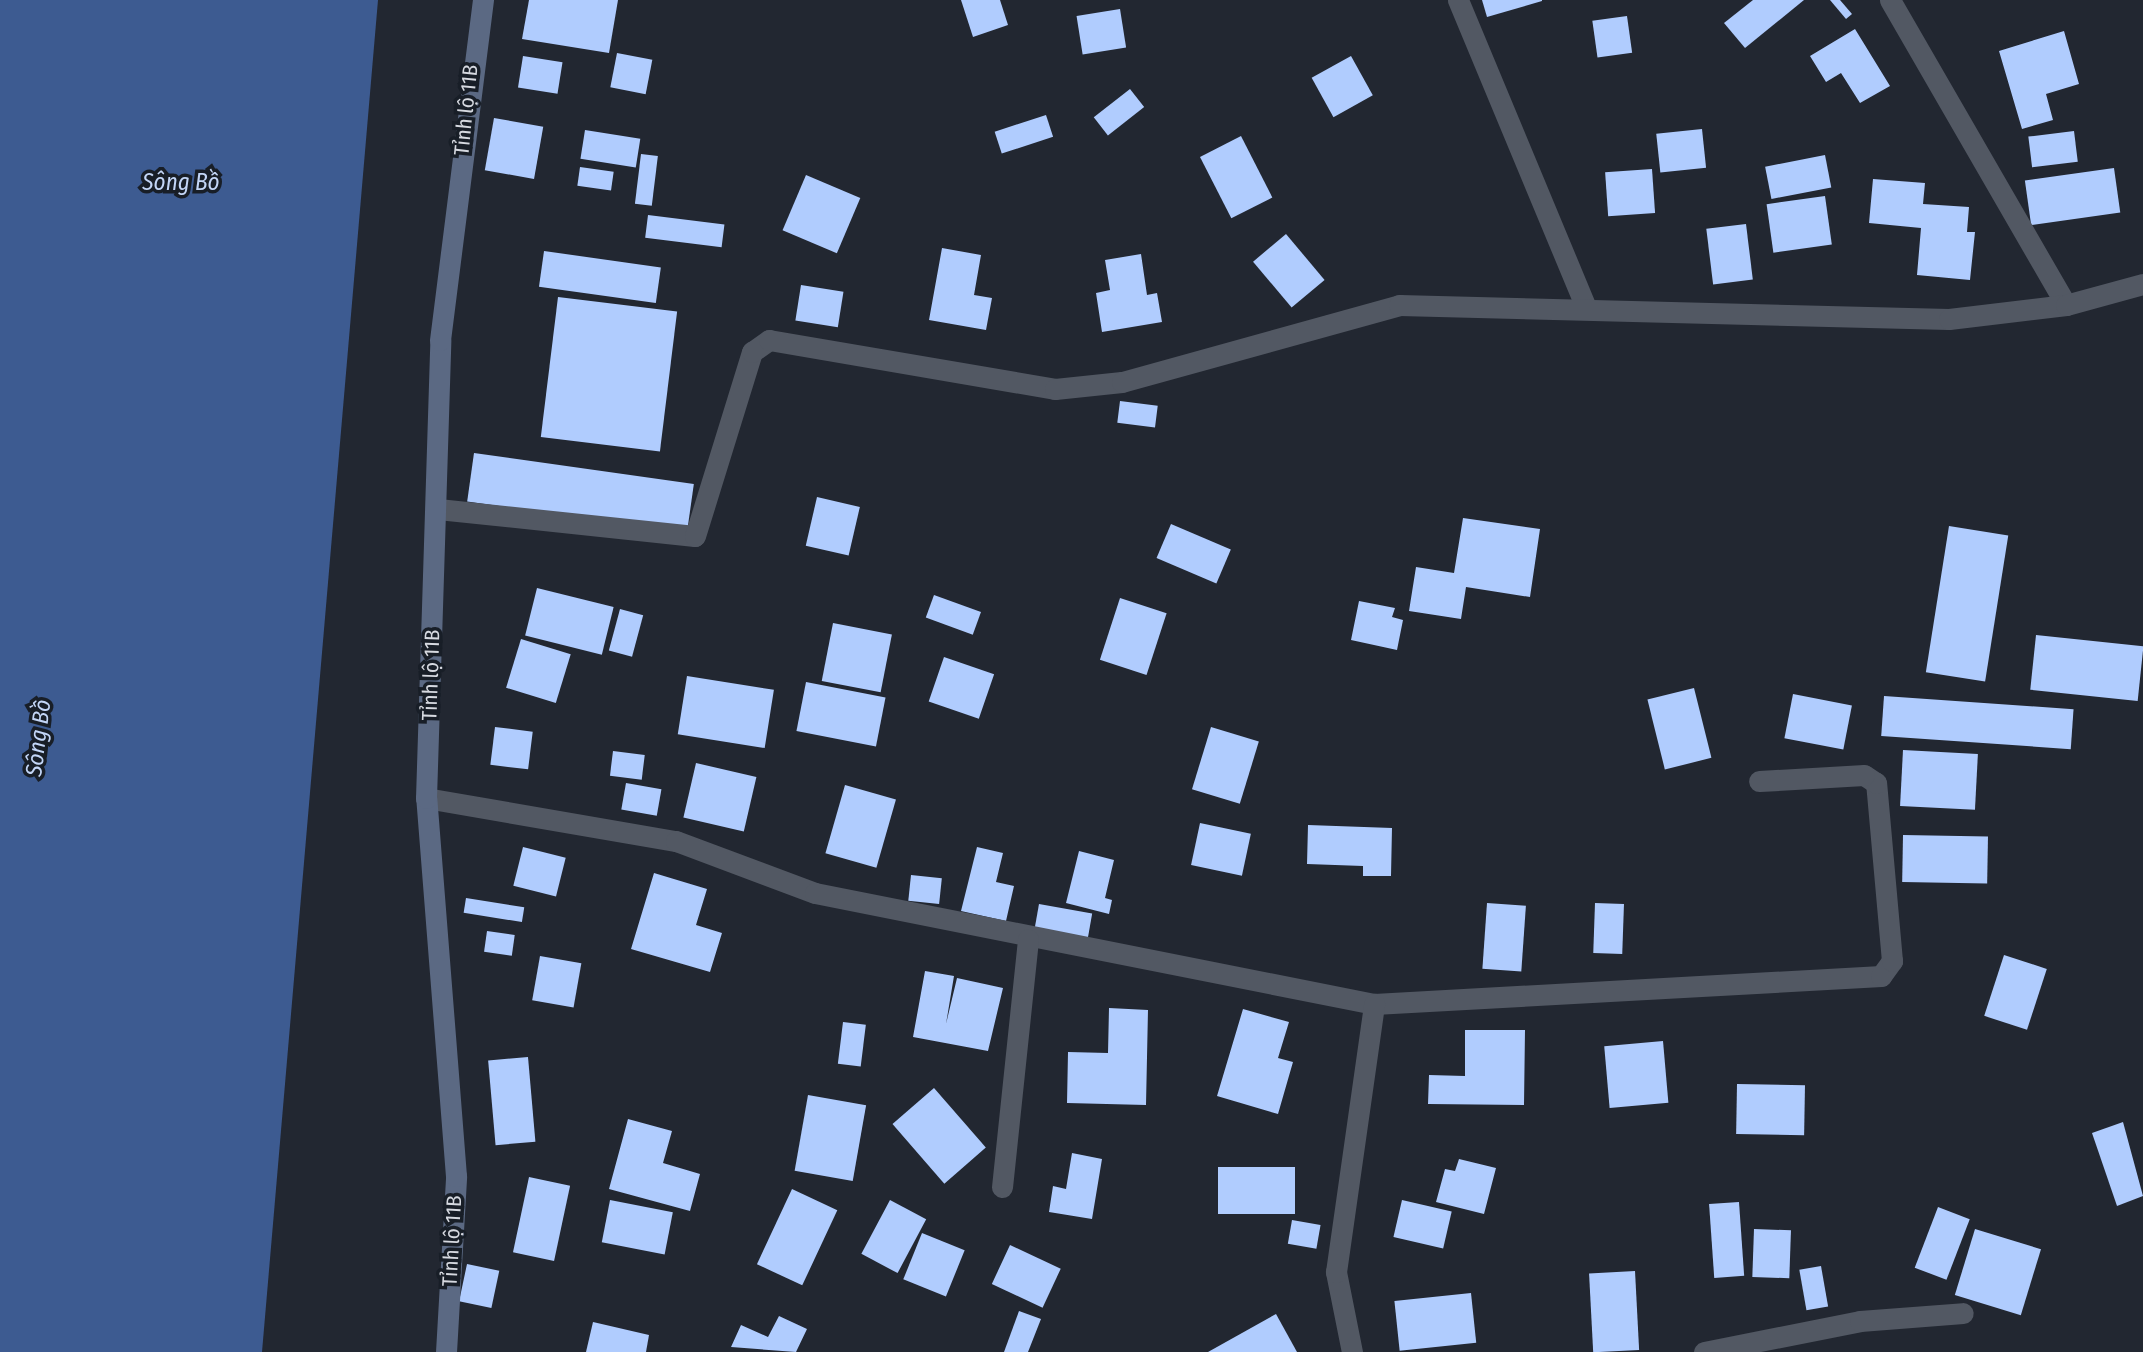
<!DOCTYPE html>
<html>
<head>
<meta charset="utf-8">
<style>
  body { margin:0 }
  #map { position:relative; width:2143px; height:1352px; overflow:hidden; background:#222731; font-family:"Fira Sans Condensed",sans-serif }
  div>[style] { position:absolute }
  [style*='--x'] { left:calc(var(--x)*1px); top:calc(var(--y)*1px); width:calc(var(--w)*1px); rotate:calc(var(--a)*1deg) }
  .water>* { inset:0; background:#3d5b91 }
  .building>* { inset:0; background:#b0ccfe; transform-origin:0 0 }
  .street>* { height:21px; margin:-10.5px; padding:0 10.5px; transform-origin:10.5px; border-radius:10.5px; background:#525863 }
  .secondary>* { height:21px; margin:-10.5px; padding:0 10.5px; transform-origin:10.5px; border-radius:10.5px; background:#5b6983 }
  span { translate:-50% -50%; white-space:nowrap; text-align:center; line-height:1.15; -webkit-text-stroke:7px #181e27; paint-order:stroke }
  .street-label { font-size:21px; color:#d6d9e0 }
  .water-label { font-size:23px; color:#c3d6f7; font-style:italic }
</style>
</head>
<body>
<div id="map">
  <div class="water">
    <div style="clip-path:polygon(0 0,378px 0,262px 1352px,0 1352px)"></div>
  </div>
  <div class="building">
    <div style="clip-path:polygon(529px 0,618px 0,609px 53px,522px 39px)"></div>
    <div style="clip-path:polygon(961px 0,1000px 0,1008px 25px,973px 37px)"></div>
    <div style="clip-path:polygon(1482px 0,1542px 0,1542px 1px,1487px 17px)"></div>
    <div style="clip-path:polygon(1753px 0,1804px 0,1745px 48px,1724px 23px)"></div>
    <div style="clip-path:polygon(1830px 0,1840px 0,1852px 14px,1846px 19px)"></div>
    <div style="left:1120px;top:9px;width:39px;height:44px;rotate:81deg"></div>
    <div style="left:1627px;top:16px;width:37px;height:35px;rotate:82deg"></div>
    <div style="clip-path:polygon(1855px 29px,1890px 86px,1860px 103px,1841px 73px,1826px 82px,1810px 56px)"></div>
    <div style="clip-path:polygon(2064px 31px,2079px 84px,2046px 94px,2053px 120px,2022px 129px,1999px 51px)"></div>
    <div style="left:617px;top:53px;width:36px;height:35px;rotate:11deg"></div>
    <div style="left:523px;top:56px;width:40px;height:32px;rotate:9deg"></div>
    <div style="left:1351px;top:56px;width:45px;height:45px;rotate:61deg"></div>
    <div style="left:1130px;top:89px;width:23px;height:46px;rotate:52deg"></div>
    <div style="left:1046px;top:115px;width:23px;height:54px;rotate:72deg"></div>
    <div style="left:494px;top:118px;width:50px;height:53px;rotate:10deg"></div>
    <div style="left:1702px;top:129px;width:39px;height:46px;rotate:84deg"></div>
    <div style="left:585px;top:130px;width:56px;height:29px;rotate:9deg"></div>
    <div style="left:2074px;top:131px;width:31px;height:46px;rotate:83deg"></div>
    <div style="left:1241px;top:136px;width:69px;height:46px;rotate:63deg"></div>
    <div style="left:641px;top:154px;width:17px;height:50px;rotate:7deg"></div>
    <div style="left:1825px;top:155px;width:33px;height:61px;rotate:79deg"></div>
    <div style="left:580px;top:167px;width:34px;height:19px;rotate:8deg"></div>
    <div style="left:2114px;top:168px;width:45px;height:90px;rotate:82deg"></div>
    <div style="left:1652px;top:169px;width:44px;height:47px;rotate:86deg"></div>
    <div style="left:806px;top:175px;width:59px;height:60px;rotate:23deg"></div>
    <div style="clip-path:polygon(1873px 179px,1925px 183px,1923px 204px,1969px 207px,1967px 232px,1975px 232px,1970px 280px,1917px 275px,1921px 228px,1869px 223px)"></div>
    <div style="left:1825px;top:196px;width:49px;height:59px;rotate:82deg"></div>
    <div style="left:648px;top:215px;width:77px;height:23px;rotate:7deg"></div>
    <div style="left:1746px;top:224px;width:56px;height:40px;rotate:83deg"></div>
    <div style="left:1286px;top:234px;width:60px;height:43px;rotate:50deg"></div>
    <div style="clip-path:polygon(942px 248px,981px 255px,974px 295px,992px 298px,986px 330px,929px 320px)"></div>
    <div style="left:544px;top:251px;width:118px;height:36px;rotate:8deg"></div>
    <div style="clip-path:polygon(1141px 254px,1147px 295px,1157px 293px,1162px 322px,1102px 332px,1096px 293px,1110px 290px,1105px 260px)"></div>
    <div style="left:801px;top:285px;width:43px;height:36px;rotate:9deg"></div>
    <div style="left:558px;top:297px;width:120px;height:141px;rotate:7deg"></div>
    <div style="left:1120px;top:401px;width:38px;height:22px;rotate:7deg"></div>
    <div style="left:474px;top:453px;width:222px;height:49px;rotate:8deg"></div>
    <div style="left:817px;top:497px;width:44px;height:50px;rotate:13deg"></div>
    <div style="clip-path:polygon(1463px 518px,1540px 529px,1530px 597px,1466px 587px,1461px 619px,1409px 611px,1416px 567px,1454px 573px)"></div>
    <div style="left:1171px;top:524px;width:65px;height:37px;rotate:23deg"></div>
    <div style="left:1949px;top:526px;width:60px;height:148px;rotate:9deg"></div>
    <div style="left:537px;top:588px;width:79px;height:49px;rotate:14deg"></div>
    <div style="left:934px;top:595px;width:50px;height:24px;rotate:20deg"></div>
    <div style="left:1120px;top:598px;width:49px;height:65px;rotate:18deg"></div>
    <div style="clip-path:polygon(1359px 601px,1395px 608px,1392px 617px,1403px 620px,1397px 650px,1351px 640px)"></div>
    <div style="left:620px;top:609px;width:24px;height:43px;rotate:15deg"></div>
    <div style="left:833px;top:623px;width:60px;height:59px;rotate:11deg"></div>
    <div style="left:2036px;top:635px;width:108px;height:55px;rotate:6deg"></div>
    <div style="left:521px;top:639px;width:52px;height:51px;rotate:17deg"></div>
    <div style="left:944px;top:657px;width:53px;height:47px;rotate:19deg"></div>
    <div style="left:687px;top:676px;width:88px;height:59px;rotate:9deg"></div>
    <div style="left:806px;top:682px;width:81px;height:50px;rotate:11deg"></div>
    <div style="left:1694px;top:688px;width:72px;height:48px;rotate:76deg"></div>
    <div style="left:1793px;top:694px;width:60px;height:45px;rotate:11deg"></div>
    <div style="left:1884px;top:696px;width:190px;height:40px;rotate:4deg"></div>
    <div style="left:495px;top:727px;width:38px;height:38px;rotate:7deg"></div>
    <div style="left:1211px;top:727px;width:50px;height:65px;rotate:17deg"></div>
    <div style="left:1903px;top:750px;width:75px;height:56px;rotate:3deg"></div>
    <div style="left:613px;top:751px;width:32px;height:25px;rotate:7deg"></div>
    <div style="left:696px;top:763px;width:62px;height:56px;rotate:13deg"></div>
    <div style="left:626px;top:783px;width:36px;height:27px;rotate:10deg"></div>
    <div style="left:845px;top:785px;width:53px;height:71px;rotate:16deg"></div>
    <div style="left:1200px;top:823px;width:52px;height:43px;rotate:12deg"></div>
    <div style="clip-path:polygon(1308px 825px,1392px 828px,1391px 876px,1363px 876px,1363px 866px,1307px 864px)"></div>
    <div style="left:1903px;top:835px;width:85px;height:47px;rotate:1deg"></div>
    <div style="left:523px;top:847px;width:44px;height:40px;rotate:14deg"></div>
    <div style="clip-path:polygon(977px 847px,1003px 853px,996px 882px,1014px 886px,1006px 921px,961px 911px)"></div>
    <div style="clip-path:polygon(1079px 851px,1114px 860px,1105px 898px,1112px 900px,1109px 914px,1066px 903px)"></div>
    <div style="clip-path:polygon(654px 873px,707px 889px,696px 925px,722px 933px,710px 972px,631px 949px)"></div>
    <div style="left:911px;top:875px;width:31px;height:26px;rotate:6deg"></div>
    <div style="left:466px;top:898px;width:59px;height:15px;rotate:9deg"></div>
    <div style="left:1487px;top:903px;width:39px;height:66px;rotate:4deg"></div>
    <div style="left:1595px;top:903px;width:29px;height:50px;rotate:2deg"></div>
    <div style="left:1039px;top:904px;width:54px;height:28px;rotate:10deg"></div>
    <div style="left:487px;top:931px;width:28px;height:21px;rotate:8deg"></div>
    <div style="left:2004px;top:955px;width:45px;height:64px;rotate:18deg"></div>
    <div style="left:540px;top:956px;width:42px;height:45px;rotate:10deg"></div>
    <div style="clip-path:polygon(925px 971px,954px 976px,946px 1024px,957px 978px,1003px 988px,988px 1051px,913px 1037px)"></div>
    <div style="clip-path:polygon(1109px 1008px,1148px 1010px,1146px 1105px,1067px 1103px,1068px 1052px,1108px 1053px)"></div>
    <div style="clip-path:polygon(1243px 1009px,1289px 1022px,1278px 1058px,1293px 1062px,1278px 1114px,1217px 1096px)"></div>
    <div style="left:843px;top:1022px;width:23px;height:42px;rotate:7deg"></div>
    <div style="clip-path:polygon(1465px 1030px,1525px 1030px,1524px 1105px,1428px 1104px,1429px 1075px,1465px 1076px)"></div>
    <div style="left:1663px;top:1041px;width:62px;height:59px;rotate:85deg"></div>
    <div style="left:528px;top:1057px;width:85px;height:40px;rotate:85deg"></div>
    <div style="left:1737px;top:1084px;width:68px;height:50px;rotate:1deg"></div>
    <div style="left:934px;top:1088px;width:79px;height:55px;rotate:49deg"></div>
    <div style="left:808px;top:1095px;width:59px;height:77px;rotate:10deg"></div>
    <div style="clip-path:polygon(628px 1119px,672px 1131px,663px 1163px,700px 1174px,690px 1211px,609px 1189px)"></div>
    <div style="clip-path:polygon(2123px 1122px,2143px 1196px,2117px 1206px,2092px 1133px)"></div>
    <div style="clip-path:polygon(1072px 1153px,1102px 1159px,1092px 1219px,1049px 1212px,1053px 1186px,1066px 1189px)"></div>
    <div style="clip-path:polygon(1459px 1159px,1496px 1168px,1484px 1214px,1436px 1202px,1445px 1169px,1455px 1171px)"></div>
    <div style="left:1218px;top:1167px;width:77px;height:47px"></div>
    <div style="left:529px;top:1177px;width:42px;height:77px;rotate:12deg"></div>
    <div style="left:792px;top:1189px;width:50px;height:83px;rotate:25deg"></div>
    <div style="left:610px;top:1200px;width:64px;height:43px;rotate:11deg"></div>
    <div style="left:890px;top:1200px;width:41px;height:61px;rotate:28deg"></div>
    <div style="left:1402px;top:1200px;width:51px;height:38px;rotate:13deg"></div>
    <div style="left:1739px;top:1202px;width:74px;height:30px;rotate:86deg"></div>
    <div style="left:1938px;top:1207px;width:34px;height:65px;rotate:21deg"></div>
    <div style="left:1292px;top:1220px;width:29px;height:24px;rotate:10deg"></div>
    <div style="left:1754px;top:1229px;width:37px;height:48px;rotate:2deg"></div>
    <div style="left:1975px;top:1229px;width:69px;height:69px;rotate:17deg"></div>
    <div style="left:922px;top:1233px;width:46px;height:50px;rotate:22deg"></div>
    <div style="left:1010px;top:1245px;width:56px;height:43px;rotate:25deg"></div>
    <div style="left:467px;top:1264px;width:33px;height:38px;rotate:12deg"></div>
    <div style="left:1821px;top:1266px;width:41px;height:22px;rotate:80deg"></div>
    <div style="left:1635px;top:1271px;width:79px;height:46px;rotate:87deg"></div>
    <div style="left:1471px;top:1293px;width:50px;height:77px;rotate:84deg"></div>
    <div style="clip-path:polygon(1019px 1311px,1041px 1319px,1028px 1352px,1004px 1352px)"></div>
    <div style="clip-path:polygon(1276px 1314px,1297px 1352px,1208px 1352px)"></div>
    <div style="clip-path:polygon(779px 1316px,807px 1329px,796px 1352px,731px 1347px,741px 1325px,768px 1337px)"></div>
    <div style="clip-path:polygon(593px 1322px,649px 1335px,646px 1352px,586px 1352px)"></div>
  </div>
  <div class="street">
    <div style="--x:1458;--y:0;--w:333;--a:67.4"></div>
    <div style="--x:1890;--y:0;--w:352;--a:60"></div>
    <div style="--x:438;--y:509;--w:258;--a:6"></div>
    <div style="--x:695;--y:536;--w:193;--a:-72.8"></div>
    <div style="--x:752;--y:352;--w:21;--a:-35"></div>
    <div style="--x:769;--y:340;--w:290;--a:9.7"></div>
    <div style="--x:1055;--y:389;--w:67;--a:-6"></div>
    <div style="--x:1122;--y:382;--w:288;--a:-15.5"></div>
    <div style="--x:1399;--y:305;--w:550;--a:1.46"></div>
    <div style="--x:1949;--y:319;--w:118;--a:-6.8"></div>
    <div style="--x:2066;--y:305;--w:80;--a:-15.3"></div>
    <div style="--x:426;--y:798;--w:254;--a:9.8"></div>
    <div style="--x:676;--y:841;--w:148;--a:20.5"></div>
    <div style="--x:815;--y:893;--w:570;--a:11.23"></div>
    <div style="--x:1374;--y:1004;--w:508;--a:-3.16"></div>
    <div style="--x:1881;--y:976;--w:19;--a:-54"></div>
    <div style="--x:1892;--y:961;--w:179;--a:-95.1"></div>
    <div style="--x:1876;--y:783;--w:14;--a:-146"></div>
    <div style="--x:1864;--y:775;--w:105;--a:176.7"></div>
    <div style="--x:1002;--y:1187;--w:249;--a:-84"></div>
    <div style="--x:1352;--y:1352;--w:82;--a:-101.3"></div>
    <div style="--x:1336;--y:1272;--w:271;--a:-81.9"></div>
    <div style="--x:1704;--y:1352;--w:159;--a:-11.2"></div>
    <div style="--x:1860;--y:1321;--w:103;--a:-4.4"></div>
  </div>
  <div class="secondary">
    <div style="--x:446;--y:1352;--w:176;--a:-86.7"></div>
    <div style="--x:456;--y:1176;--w:379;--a:-94.5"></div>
    <div style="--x:426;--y:798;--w:458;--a:-88.2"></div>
    <div style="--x:440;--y:340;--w:343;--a:-82.8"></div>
  </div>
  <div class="street-label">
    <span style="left:466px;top:110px;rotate:-84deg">Tỉnh lộ 11B</span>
    <span style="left:431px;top:675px;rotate:-88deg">Tỉnh lộ 11B</span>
    <span style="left:452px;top:1241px;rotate:-87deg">Tỉnh lộ 11B</span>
  </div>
  <div class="water-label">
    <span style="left:181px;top:182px">Sông Bồ</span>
    <span style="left:38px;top:738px;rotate:-83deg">Sông Bồ</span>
  </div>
</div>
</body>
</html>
